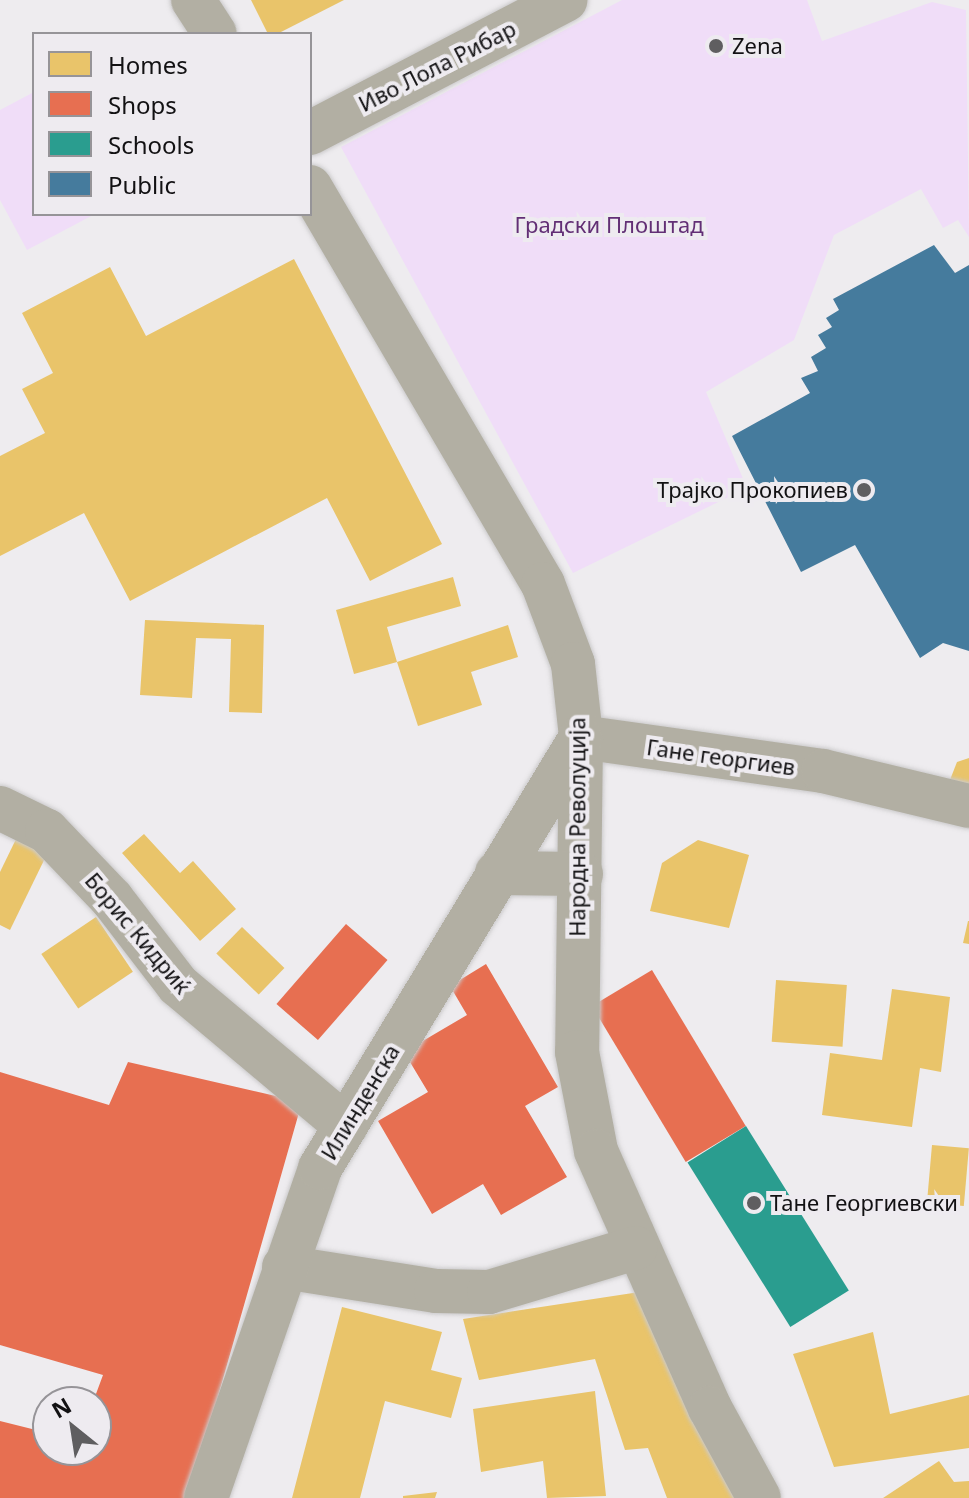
<!DOCTYPE html>
<html>
<head>
<meta charset="utf-8">
<style>
  body { margin:0 }
  #map { position:relative; width:969px; height:1498px; overflow:hidden; background:#eeecef; font-family:"Noto Sans",sans-serif }
  div>[style] { position:absolute }
  [style*='--x'] { left:calc(var(--x)*1px); top:calc(var(--y)*1px); width:calc(var(--w)*1px); rotate:calc(var(--a)*1deg) }
  .green>* { inset:0; background:#f0ddf8 }
  .homes>* { inset:0; background:#e9c46a; transform-origin:0 0 }
  .shops>* { inset:0; background:#e76f51; transform-origin:0 0 }
  .schools>* { inset:0; background:#2a9d8f; transform-origin:0 0 }
  .public>* { inset:0; background:#457b9d }
  .roads { filter:drop-shadow(0 0 2px #cbcacb) drop-shadow(0 0 2px #cbcacb) }
  .minor>* { height:44px; margin:-22px; padding:0 22px; transform-origin:22px; border-radius:22px; background:#b2afa3 }
  .dots>* { width:22px; height:22px; translate:-50% -50%; box-sizing:border-box; border:4px solid #eeebf0; border-radius:50% }
  span { translate:-50% -50%; white-space:nowrap; text-align:center; line-height:1.15; -webkit-text-stroke:8px #eeebf0; paint-order:stroke }
  .poi-label { font-size:22px; color:#121113 }
  .left { translate:0 -50%; text-align:left }
  .right { translate:-100% -50%; text-align:right }
  .street-label { font-size:22px; color:#121113 }
  .park-label { font-size:22px; color:#622f75 }
  .legend { position:absolute; left:32px; top:32px; width:280px; height:184px; box-sizing:border-box; background:#eeebf0; border:2px solid #969498; margin:0; padding:10px 14px; list-style:none; font-size:24px; color:#121113 }
  .legend li { display:flex; align-items:center; gap:16px; height:40px }
  .legend b { width:40px; border:2px solid #969498 }
  .north { position:absolute; left:32px; top:1386px; width:80px; height:80px; box-sizing:border-box; background:#eeebf0; border:2px solid #969498; border-radius:50%; rotate:330deg; font-size:22px; font-weight:700; line-height:32px; text-align:center; color:#121113 }
  .north::after { content:''; display:block; margin:auto; width:28px; height:36px; background:#5f5e60; clip-path:polygon(50% 0,100% 100%,50% 72%,0 100%) }
</style>
</head>
<body>
<div id="map">
  <div class="green">
    <div style="clip-path:polygon(622px 0,807px 0,822px 41px,932px 2px,966px 10px,969px 237px,958px 220px,943px 228px,921px 189px,834px 235px,794px 340px,706px 392px,747px 488px,573px 573px,341px 147px)"></div>
    <div style="clip-path:polygon(34px 92px,34px 214px,95px 214px,27px 250px,0 200px,0 110px)"></div>
  </div>
  <div class="homes">
    <div style="clip-path:polygon(251px 0,344px 0,277px 34px,268px 34px)"></div>
    <div style="clip-path:polygon(294px 259px,442px 544px,370px 581px,327px 498px,130px 601px,84px 513px,0 556px,0 456px,45px 433px,22px 389px,53px 373px,22px 313px,110px 267px,146px 336px)"></div>
    <div style="clip-path:polygon(453px 577px,461px 606px,387px 627px,397px 662px,508px 625px,518px 657px,471px 672px,482px 705px,418px 726px,397px 662px,354px 674px,336px 610px)"></div>
    <div style="clip-path:polygon(145px 620px,264px 625px,262px 713px,229px 712px,231px 639px,196px 638px,192px 698px,140px 695px)"></div>
    <div style="clip-path:polygon(969px 758px,969px 791px,948px 785px,957px 762px)"></div>
    <div style="clip-path:polygon(144px 834px,180px 873px,193px 861px,236px 909px,200px 941px,122px 853px)"></div>
    <div style="clip-path:polygon(18px 835px,49px 850px,10px 930px,0 925px,0 872px)"></div>
    <div style="clip-path:polygon(698px 840px,749px 855px,729px 928px,650px 911px,662px 863px)"></div>
    <div style="left:96px;top:917px;width:66px;height:66px;rotate:56deg"></div>
    <div style="clip-path:polygon(968px 921px,969px 921px,969px 944px,963px 943px)"></div>
    <div style="left:242px;top:927px;width:59px;height:37px;rotate:44deg"></div>
    <div style="left:776px;top:980px;width:71px;height:62px;rotate:4deg"></div>
    <div style="clip-path:polygon(892px 989px,950px 997px,941px 1072px,920px 1068px,912px 1127px,822px 1115px,830px 1053px,882px 1060px)"></div>
    <div style="left:932px;top:1145px;width:37px;height:58px;rotate:5deg"></div>
    <div style="clip-path:polygon(646px 1291px,739px 1498px,667px 1498px,648px 1448px,625px 1450px,595px 1359px,479px 1380px,463px 1319px)"></div>
    <div style="clip-path:polygon(342px 1307px,442px 1332px,431px 1370px,462px 1378px,451px 1418px,385px 1401px,360px 1498px,292px 1498px)"></div>
    <div style="clip-path:polygon(873px 1332px,890px 1414px,969px 1395px,969px 1448px,834px 1467px,793px 1354px)"></div>
    <div style="clip-path:polygon(595px 1391px,606px 1496px,547px 1498px,543px 1461px,481px 1472px,473px 1409px)"></div>
    <div style="clip-path:polygon(939px 1461px,954px 1482px,969px 1481px,969px 1498px,883px 1498px)"></div>
    <div style="clip-path:polygon(437px 1492px,435px 1498px,403px 1498px,403px 1496px)"></div>
  </div>
  <div class="shops">
    <div style="left:346px;top:924px;width:55px;height:106px;rotate:41deg"></div>
    <div style="clip-path:polygon(486px 964px,558px 1087px,525px 1106px,567px 1177px,501px 1215px,483px 1184px,432px 1214px,378px 1121px,428px 1092px,404px 1052px,467px 1015px,450px 986px)"></div>
    <div style="left:652px;top:970px;width:182px;height:70px;rotate:59deg"></div>
    <div style="clip-path:polygon(128px 1062px,302px 1102px,189px 1498px,0 1498px,0 1421px,48px 1433px,48px 1450px,96px 1450px,93px 1402px,103px 1375px,0 1345px,0 1072px,109px 1105px)"></div>
  </div>
  <div class="schools">
    <div style="left:746px;top:1126px;width:194px;height:69px;rotate:58deg"></div>
  </div>
  <div class="public">
    <div style="clip-path:polygon(934px 245px,955px 273px,969px 265px,969px 651px,943px 643px,920px 658px,855px 545px,801px 572px,732px 436px,810px 393px,801px 378px,818px 371px,811px 357px,826px 348px,818px 335px,832px 327px,826px 318px,839px 310px,833px 299px)"></div>
  </div>
  <div class="roads">
    <div class="minor">
      <div style="--x:193;--y:0;--w:40;--a:57.1"></div>
      <div style="--x:310;--y:133;--w:288;--a:-27.5"></div>
      <div style="--x:310;--y:187;--w:460;--a:59.6"></div>
      <div style="--x:543;--y:584;--w:85;--a:69.4"></div>
      <div style="--x:573;--y:664;--w:73;--a:83.7"></div>
      <div style="--x:581;--y:737;--w:315;--a:90.7"></div>
      <div style="--x:577;--y:1052;--w:101;--a:79.1"></div>
      <div style="--x:596;--y:1151;--w:281;--a:66.1"></div>
      <div style="--x:710;--y:1408;--w:102;--a:61.4"></div>
      <div style="--x:581;--y:737;--w:244;--a:8"></div>
      <div style="--x:823;--y:771;--w:150;--a:13.5"></div>
      <div style="--x:0;--y:808;--w:52;--a:26.1"></div>
      <div style="--x:47;--y:831;--w:94;--a:46.3"></div>
      <div style="--x:112;--y:899;--w:108;--a:52.5"></div>
      <div style="--x:178;--y:985;--w:219;--a:40"></div>
      <div style="--x:497;--y:873;--w:84;--a:0.7"></div>
      <div style="--x:284;--y:1267;--w:154;--a:9"></div>
      <div style="--x:436;--y:1291;--w:53;--a:1.1"></div>
      <div style="--x:489;--y:1292;--w:153;--a:-16.7"></div>
      <div style="--x:206;--y:1498;--w:349;--a:-70.9"></div>
      <div style="--x:320;--y:1168;--w:502;--a:-58.78"></div>
    </div>
  </div>
  <div class="dots">
    <div style="left:716px;top:46px;background:#5f5e60"></div>
    <div style="left:864px;top:490px;background:#5f5e60"></div>
    <div style="left:754px;top:1203px;background:#5f5e60"></div>
  </div>
  <div class="poi-label">
    <span class="left" style="left:732px;top:46px">Zena</span>
    <span class="right" style="left:848px;top:490px">Трајко Прокопиев</span>
    <span class="left" style="left:770px;top:1203px">Тане Георгиевски</span>
  </div>
  <div class="street-label">
    <span style="left:437px;top:66px;rotate:-27deg">Иво Лола Рибар</span>
    <span style="left:721px;top:757px;rotate:8deg">Гане георгиев</span>
    <span style="left:577px;top:827px;rotate:-90deg">Народна Револуција</span>
    <span style="left:138px;top:933px;rotate:50deg">Борис Кидриќ</span>
    <span style="left:360px;top:1102px;rotate:-59deg">Илинденска</span>
  </div>
  <div class="park-label">
    <span style="left:609px;top:225px">Градски Плоштад</span>
  </div>
  <ul class="legend">
  <li><b style="height:22px;background:#e9c46a"></b>Homes</li>
  <li><b style="height:22px;background:#e76f51"></b>Shops</li>
  <li><b style="height:22px;background:#2a9d8f"></b>Schools</li>
  <li><b style="height:22px;background:#457b9d"></b>Public</li>
  </ul>
  <div class="north">N</div>
</div>
</body>
</html>
